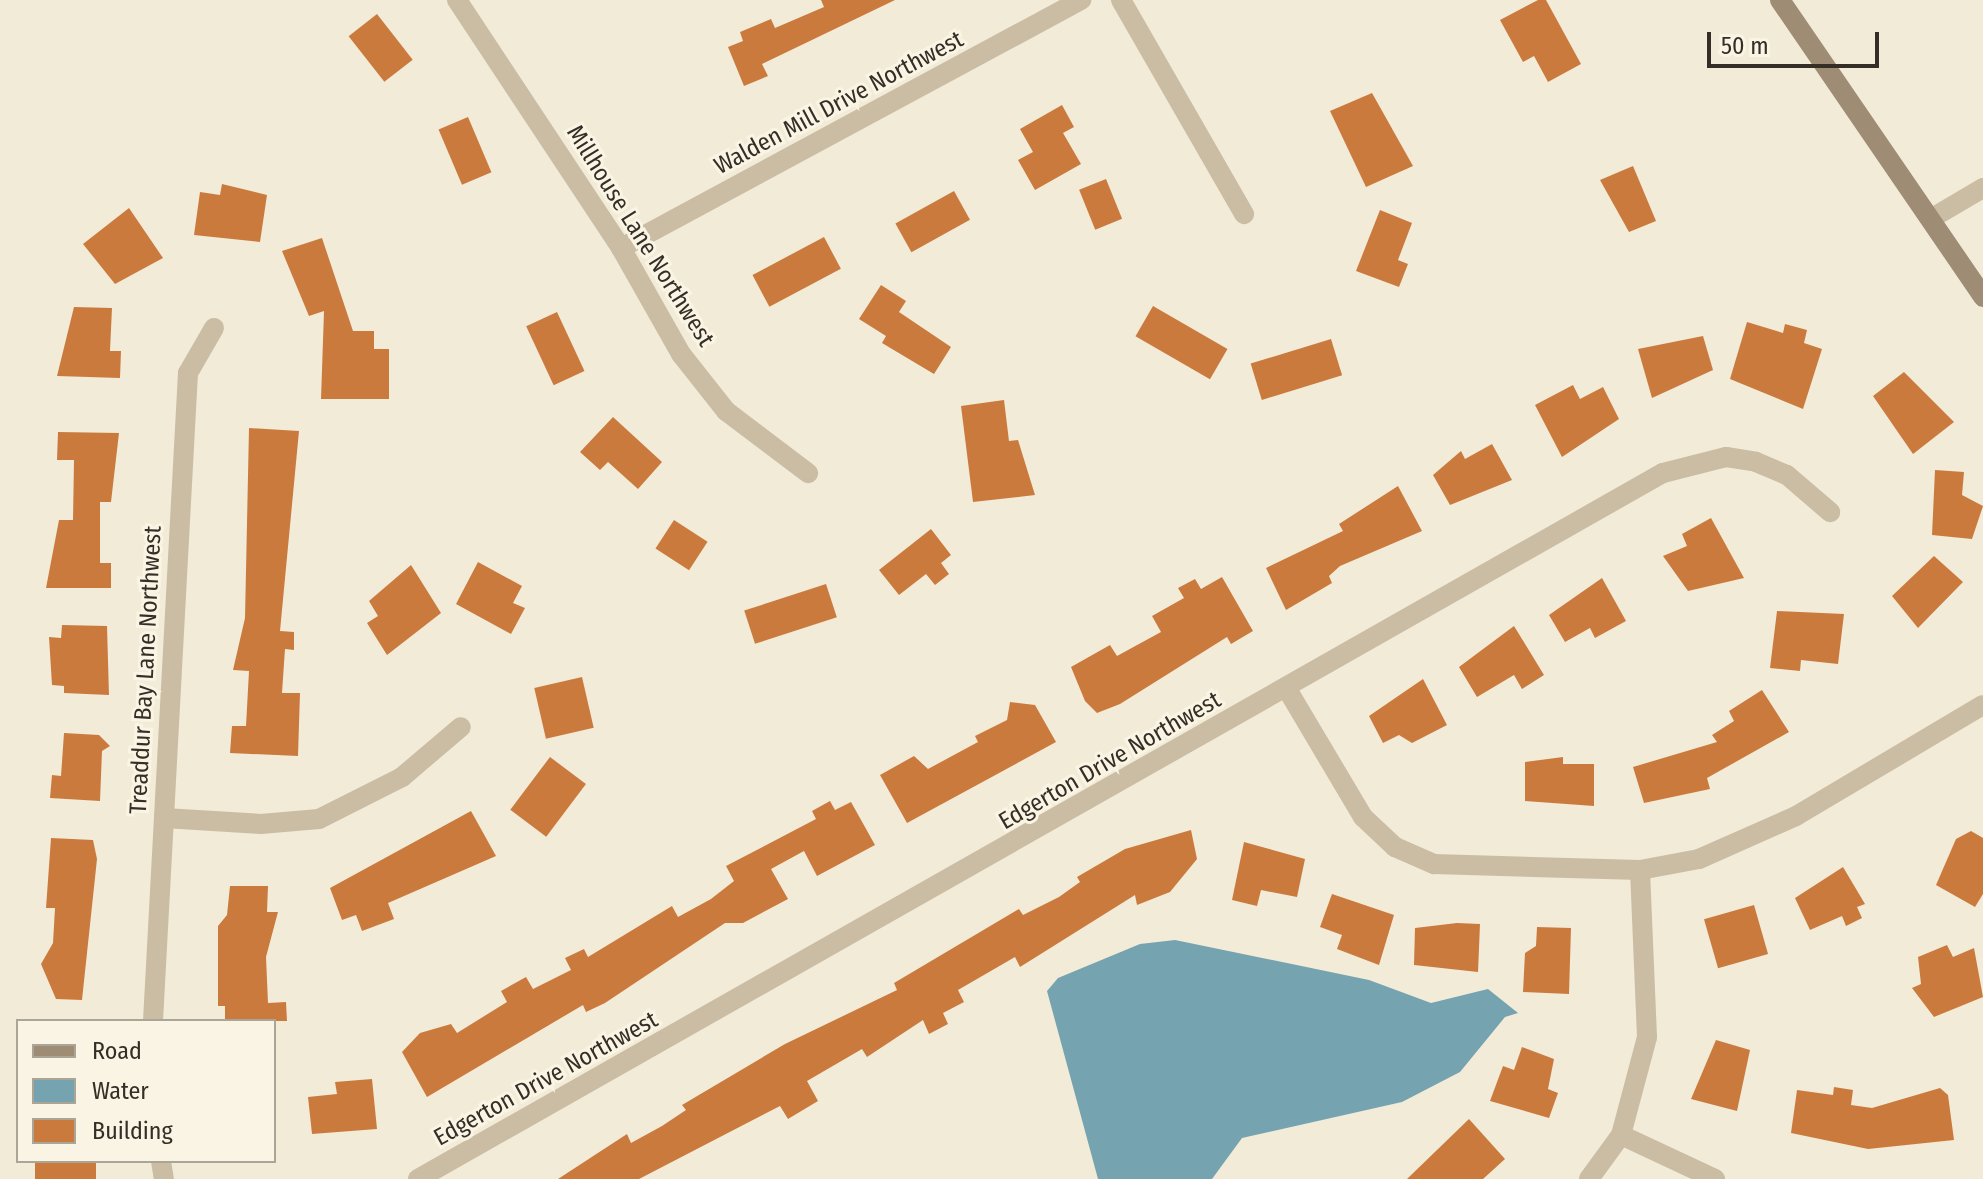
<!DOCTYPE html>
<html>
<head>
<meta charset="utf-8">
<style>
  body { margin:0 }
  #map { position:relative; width:1983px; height:1179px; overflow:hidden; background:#f2ebd8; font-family:"Fira Sans Condensed",sans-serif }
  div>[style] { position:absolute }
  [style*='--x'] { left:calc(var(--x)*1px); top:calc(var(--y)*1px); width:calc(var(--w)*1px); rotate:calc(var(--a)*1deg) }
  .water>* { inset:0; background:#76a3b0 }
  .building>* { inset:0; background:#cb7a3e; transform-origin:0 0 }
  .street>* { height:20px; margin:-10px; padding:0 10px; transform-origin:10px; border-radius:10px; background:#cabda4 }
  .secondary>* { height:20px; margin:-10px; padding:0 10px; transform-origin:10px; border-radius:10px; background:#9e8c75 }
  span { translate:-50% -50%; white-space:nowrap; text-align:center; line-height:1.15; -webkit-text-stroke:6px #faf4e4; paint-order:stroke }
  .street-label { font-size:24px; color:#352e26 }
  .legend { position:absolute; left:16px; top:1019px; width:260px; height:144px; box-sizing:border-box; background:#faf4e4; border:2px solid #aba598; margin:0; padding:10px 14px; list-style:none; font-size:24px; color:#352e26 }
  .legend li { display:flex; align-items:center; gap:16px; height:40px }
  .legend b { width:40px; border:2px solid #aba598 }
  .scale { position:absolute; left:1707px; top:32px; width:172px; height:36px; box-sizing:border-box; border:4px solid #352e26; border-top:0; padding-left:10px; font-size:24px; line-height:28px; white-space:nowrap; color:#352e26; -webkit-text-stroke:6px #faf4e4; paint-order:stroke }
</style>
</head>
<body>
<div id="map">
  <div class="water">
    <div style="clip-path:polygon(1175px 940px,1369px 980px,1431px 1003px,1488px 989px,1518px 1013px,1505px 1017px,1460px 1072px,1402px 1102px,1242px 1138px,1212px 1179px,1098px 1179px,1047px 991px,1058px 978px,1140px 944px)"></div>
  </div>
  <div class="building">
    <div style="clip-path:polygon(821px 0,895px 0,762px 64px,768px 76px,744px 86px,728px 47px,743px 41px,740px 32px,771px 19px,775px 28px,824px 7px)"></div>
    <div style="clip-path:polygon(1538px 0,1546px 0,1581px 64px,1548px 82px,1534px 56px,1523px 62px,1500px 20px)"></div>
    <div style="left:377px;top:14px;width:58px;height:36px;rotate:52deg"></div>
    <div style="clip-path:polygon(1372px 93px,1413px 166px,1366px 187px,1330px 111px)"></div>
    <div style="clip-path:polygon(1062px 105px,1074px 127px,1063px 133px,1081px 164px,1035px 190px,1018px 160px,1033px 152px,1020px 129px)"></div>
    <div style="left:468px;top:117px;width:60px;height:32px;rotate:67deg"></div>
    <div style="clip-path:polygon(1633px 166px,1656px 221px,1629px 232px,1600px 180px)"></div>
    <div style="left:1106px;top:179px;width:43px;height:29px;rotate:68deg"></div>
    <div style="clip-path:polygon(222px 184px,267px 195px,260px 242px,194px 235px,200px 192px,220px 195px)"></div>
    <div style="left:954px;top:191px;width:33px;height:67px;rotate:61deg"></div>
    <div style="clip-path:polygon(129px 208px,163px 258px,115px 284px,83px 244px)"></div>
    <div style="clip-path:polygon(1380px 210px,1412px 223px,1398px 260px,1408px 264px,1399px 287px,1356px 271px)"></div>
    <div style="left:824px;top:237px;width:36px;height:81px;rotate:62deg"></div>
    <div style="clip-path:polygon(322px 238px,353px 331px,374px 331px,374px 349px,389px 349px,389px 399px,321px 399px,324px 311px,309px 316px,282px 251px)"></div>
    <div style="clip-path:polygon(881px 285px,906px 301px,899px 312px,951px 347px,934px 374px,882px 343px,886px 336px,859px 319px)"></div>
    <div style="left:1153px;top:306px;width:86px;height:35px;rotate:30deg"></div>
    <div style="clip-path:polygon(74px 307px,112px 308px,110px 351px,121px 351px,120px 378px,57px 376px)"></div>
    <div style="left:557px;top:312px;width:65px;height:34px;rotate:65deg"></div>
    <div style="clip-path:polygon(1747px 322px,1783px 333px,1785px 324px,1807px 330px,1804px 343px,1822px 349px,1803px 409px,1730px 379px)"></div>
    <div style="clip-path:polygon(1703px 336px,1713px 370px,1652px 398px,1638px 349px)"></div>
    <div style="left:1331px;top:339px;width:38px;height:84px;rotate:73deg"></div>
    <div style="clip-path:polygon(1904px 372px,1954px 422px,1913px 454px,1873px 396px)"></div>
    <div style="clip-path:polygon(1573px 385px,1580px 399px,1603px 387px,1619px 419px,1562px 457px,1535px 405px)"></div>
    <div style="clip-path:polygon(1004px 400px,1009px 441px,1018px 440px,1035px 495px,973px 502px,961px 406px)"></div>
    <div style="clip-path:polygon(613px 417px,662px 462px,638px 489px,608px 462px,600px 470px,580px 452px)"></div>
    <div style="clip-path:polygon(249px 428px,299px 431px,280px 631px,294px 632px,294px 650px,285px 649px,282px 693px,300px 693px,298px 756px,230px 753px,232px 726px,246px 726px,249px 671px,233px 670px,245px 618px)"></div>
    <div style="clip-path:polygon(58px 432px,119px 433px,111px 502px,100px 502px,100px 563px,111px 563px,111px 588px,46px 588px,59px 520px,73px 520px,74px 460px,57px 460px)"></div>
    <div style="clip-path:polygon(1492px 444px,1512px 480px,1450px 505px,1433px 475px,1461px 451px,1465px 459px)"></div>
    <div style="clip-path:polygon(1935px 470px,1964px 472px,1962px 495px,1983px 506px,1972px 539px,1932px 535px)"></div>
    <div style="clip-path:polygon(1398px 486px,1422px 531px,1340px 566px,1329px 576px,1332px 583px,1286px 610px,1266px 568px,1343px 531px,1339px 524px)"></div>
    <div style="clip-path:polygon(1711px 518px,1744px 578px,1688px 591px,1663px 556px,1687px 546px,1682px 534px)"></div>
    <div style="left:674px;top:520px;width:40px;height:34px;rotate:33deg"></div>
    <div style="clip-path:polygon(931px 529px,951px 555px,941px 563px,949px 574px,935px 585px,926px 574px,899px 595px,879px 570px)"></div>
    <div style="clip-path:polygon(1934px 556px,1963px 582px,1918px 628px,1892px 596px)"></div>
    <div style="clip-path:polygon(478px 562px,522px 586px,513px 603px,525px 608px,511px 634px,456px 604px)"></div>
    <div style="clip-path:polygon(411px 565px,441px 613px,387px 655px,367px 623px,378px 616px,369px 601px)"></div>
    <div style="clip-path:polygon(1222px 577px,1253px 631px,1231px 644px,1227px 637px,1120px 704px,1097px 713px,1085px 701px,1071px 667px,1110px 645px,1117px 656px,1161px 632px,1152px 616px,1184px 598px,1178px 588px,1195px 579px,1201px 589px)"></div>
    <div style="clip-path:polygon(1602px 578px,1626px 621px,1595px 638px,1590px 628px,1565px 642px,1549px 615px)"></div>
    <div style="left:826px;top:584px;width:35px;height:86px;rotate:72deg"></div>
    <div style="clip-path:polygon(1777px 611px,1844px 614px,1838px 664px,1801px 660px,1800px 671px,1770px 668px)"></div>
    <div style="clip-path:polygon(62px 625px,107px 626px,109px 695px,64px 693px,64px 686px,52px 685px,49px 637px,61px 638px)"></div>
    <div style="clip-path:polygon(1514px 626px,1544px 675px,1522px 689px,1514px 675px,1477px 697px,1459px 667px)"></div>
    <div style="left:582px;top:677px;width:52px;height:49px;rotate:77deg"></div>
    <div style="clip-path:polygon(1423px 679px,1447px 725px,1412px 743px,1399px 735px,1383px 743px,1369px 716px)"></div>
    <div style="clip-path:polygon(1762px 690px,1789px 732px,1707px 778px,1710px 789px,1644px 803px,1633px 767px,1717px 742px,1712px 735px,1734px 721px,1729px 711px)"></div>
    <div style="clip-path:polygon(1010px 702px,1035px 705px,1056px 742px,907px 823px,880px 775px,914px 756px,928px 769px,978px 742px,975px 736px,1007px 720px)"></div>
    <div style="clip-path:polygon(64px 733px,99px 735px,110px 746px,102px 751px,100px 801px,50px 798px,52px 775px,61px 776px)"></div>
    <div style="left:550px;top:757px;width:45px;height:66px;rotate:37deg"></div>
    <div style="clip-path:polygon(1563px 757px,1563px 764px,1594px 764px,1594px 806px,1525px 801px,1525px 762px)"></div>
    <div style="clip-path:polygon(830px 801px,835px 810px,851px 802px,875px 845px,817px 876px,804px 851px,771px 869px,788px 899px,743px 923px,725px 923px,605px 1003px,586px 1012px,583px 1005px,427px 1097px,402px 1052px,420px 1033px,451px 1024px,457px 1033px,507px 1002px,501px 991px,526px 977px,533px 989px,571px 970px,565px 958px,584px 949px,588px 957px,672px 906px,678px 917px,711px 899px,734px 881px,726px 866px,816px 819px,812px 811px)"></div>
    <div style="clip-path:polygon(471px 811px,496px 856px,388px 903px,394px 919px,362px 931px,356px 915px,342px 920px,330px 888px)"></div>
    <div style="clip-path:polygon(1191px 830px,1197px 859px,1170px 892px,1137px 905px,1135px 895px,1020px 967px,1015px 957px,958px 990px,964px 1002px,943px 1013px,948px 1024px,929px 1034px,923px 1020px,867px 1057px,862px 1049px,807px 1081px,818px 1101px,788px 1119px,780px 1106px,639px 1179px,558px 1179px,627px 1134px,631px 1143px,662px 1126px,686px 1110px,682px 1105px,785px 1044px,897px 990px,894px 983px,1019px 909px,1023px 915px,1059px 897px,1080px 882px,1077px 877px,1125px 849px)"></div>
    <div style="clip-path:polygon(1971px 831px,1983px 838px,1983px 894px,1975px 907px,1936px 885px,1956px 839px)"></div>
    <div style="clip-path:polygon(51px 838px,93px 840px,97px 859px,82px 1000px,56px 999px,41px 964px,53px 943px,55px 908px,46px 908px)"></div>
    <div style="clip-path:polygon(1244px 842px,1305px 859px,1297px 897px,1261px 890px,1257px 906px,1232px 900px)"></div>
    <div style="clip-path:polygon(1843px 867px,1865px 904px,1857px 907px,1862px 918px,1846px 926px,1842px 916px,1810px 930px,1795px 898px)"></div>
    <div style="clip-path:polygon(230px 886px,268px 886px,267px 912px,278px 912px,266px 957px,268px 1003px,286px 1002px,287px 1021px,225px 1021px,225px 1006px,218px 1006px,218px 926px,227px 915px)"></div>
    <div style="clip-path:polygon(1332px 894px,1394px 915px,1379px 965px,1337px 949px,1342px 935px,1320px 927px)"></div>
    <div style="left:1754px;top:905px;width:51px;height:52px;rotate:74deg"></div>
    <div style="clip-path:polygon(1457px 923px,1480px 924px,1478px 972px,1414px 965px,1415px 928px)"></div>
    <div style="clip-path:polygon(1537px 927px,1571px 928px,1569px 994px,1523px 992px,1525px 953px,1536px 946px)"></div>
    <div style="clip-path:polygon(1947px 945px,1953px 957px,1974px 948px,1983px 997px,1934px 1017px,1912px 988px,1921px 984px,1918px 957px)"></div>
    <div style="clip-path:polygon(1716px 1040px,1750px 1050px,1737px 1111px,1691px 1099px)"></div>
    <div style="clip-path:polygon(1522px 1047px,1554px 1059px,1548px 1089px,1558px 1093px,1549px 1118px,1490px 1101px,1503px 1066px,1514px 1070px)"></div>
    <div style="clip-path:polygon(372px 1079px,377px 1129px,312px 1134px,308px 1097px,337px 1094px,335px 1082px)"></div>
    <div style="clip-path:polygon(1834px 1087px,1853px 1090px,1851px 1105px,1872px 1108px,1940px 1088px,1948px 1095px,1954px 1140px,1868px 1149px,1791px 1133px,1797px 1090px,1833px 1095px)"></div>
    <div style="clip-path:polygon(1469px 1119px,1505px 1159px,1483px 1179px,1407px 1179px)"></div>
    <div style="left:35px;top:1161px;width:61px;height:18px"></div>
  </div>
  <div class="street">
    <div style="--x:457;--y:0;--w:297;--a:56.5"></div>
    <div style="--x:621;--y:248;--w:122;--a:60.5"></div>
    <div style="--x:681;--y:354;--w:73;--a:51.7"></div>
    <div style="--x:726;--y:411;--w:103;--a:37.1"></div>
    <div style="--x:1121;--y:0;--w:247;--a:60.1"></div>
    <div style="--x:1932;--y:218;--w:59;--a:-30.5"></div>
    <div style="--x:621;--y:248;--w:523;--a:-28.33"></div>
    <div style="--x:1287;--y:689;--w:149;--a:59.3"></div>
    <div style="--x:1363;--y:817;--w:44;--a:43.2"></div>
    <div style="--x:1395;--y:847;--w:43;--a:23.6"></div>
    <div style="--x:1434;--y:864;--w:206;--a:1.7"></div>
    <div style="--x:1640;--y:870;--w:60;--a:-10.6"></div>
    <div style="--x:1699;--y:859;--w:106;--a:-23.9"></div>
    <div style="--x:1796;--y:816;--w:217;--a:-30.7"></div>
    <div style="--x:164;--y:818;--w:97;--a:3.5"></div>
    <div style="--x:261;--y:824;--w:58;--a:-4.9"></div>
    <div style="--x:319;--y:819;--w:93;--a:-26.8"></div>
    <div style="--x:402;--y:777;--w:77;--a:-40.3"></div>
    <div style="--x:153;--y:1021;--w:649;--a:-86.91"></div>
    <div style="--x:188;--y:373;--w:52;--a:-60"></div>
    <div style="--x:1621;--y:1135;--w:104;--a:25.1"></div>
    <div style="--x:161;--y:1161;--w:18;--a:81"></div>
    <div style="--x:418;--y:1179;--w:1431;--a:-29.56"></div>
    <div style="--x:1663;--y:473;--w:65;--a:-14.3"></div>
    <div style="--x:1726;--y:457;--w:30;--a:9"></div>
    <div style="--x:1756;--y:462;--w:34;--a:23"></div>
    <div style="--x:1787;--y:475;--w:57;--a:40.7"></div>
    <div style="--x:1589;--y:1179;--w:54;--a:-54"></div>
    <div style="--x:1621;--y:1135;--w:101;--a:-75.1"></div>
    <div style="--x:1647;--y:1037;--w:167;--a:-92.4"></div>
  </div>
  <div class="secondary">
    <div style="--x:1780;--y:0;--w:360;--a:55.6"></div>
  </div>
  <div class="street-label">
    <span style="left:839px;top:103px;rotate:-28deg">Walden Mill Drive Northwest</span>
    <span style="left:640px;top:236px;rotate:58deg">Millhouse Lane Northwest</span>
    <span style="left:146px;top:670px;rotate:-87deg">Treaddur Bay Lane Northwest</span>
    <span style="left:1110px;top:761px;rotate:-30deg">Edgerton Drive Northwest</span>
    <span style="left:546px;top:1079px;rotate:-29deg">Edgerton Drive Northwest</span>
  </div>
  <ul class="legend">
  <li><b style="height:10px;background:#9e8c75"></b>Road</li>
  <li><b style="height:22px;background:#76a3b0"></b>Water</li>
  <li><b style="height:22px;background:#cb7a3e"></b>Building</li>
  </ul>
  <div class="scale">50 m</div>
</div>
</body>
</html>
